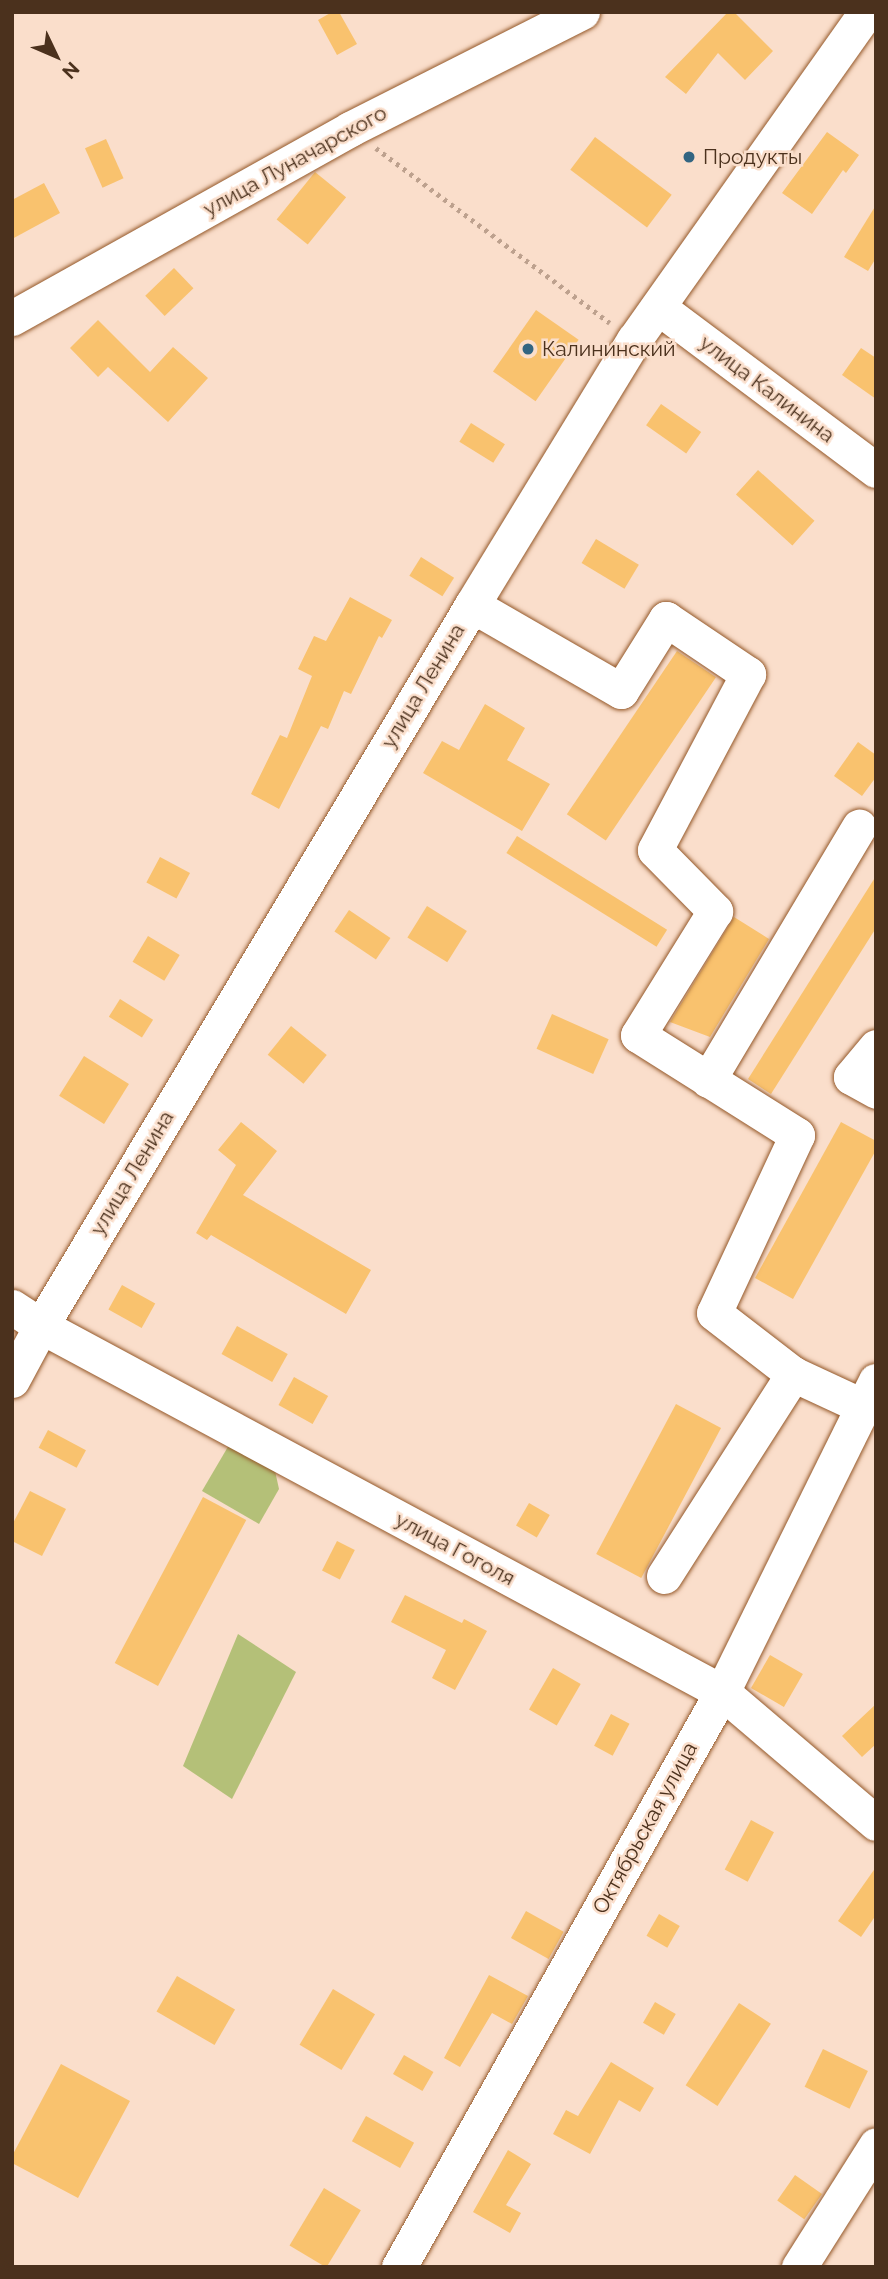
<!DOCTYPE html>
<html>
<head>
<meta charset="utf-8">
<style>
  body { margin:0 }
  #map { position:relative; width:888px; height:2279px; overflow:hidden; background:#fadecb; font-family:Raleway,sans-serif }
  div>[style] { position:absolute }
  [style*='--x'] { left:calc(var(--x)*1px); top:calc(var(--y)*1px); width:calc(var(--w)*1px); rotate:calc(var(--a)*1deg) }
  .green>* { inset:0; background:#b4c078 }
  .building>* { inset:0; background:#f9c26e; transform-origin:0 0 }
  .path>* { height:4.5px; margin-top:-2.25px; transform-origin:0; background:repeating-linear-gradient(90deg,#bda18e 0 3.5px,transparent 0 8.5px) }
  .roads { filter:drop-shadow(0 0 2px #945829) drop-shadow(0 0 2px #945829) }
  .minor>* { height:35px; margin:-17.5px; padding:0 17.5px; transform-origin:17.5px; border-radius:17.5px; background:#fff }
  .dots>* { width:19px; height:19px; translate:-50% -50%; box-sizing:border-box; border:4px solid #fadecb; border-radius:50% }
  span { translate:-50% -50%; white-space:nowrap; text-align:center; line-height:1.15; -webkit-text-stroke:5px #fadecb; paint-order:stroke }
  .poi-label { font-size:21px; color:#4b311d }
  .left { translate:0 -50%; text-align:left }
  .street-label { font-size:21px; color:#4b311d }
  .frame { position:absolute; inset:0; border:14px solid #4b311d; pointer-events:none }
  .north { position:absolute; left:21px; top:21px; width:70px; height:70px; -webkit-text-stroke:5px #fadecb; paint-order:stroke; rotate:134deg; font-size:19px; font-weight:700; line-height:28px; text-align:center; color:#4b311d }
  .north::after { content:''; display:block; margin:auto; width:24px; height:32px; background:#4b311d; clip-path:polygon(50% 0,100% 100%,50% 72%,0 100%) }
</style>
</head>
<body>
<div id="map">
  <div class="green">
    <div style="clip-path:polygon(229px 1445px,275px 1471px,279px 1489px,259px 1524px,202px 1491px)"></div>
    <div style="clip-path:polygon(238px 1634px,296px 1672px,232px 1799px,183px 1766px)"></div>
  </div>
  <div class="building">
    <div style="clip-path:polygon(332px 12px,339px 12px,357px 44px,337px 55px,318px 20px)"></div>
    <div style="clip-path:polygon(728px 12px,734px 12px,773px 51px,745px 80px,718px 53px,686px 94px,665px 77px)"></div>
    <div style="clip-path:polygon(827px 132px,859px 155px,846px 173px,843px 170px,812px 214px,782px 193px)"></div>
    <div style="left:595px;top:137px;width:96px;height:41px;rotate:37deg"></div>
    <div style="left:106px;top:139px;width:43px;height:23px;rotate:66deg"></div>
    <div style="left:315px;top:172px;width:40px;height:61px;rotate:39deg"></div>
    <div style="clip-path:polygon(44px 183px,60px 213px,12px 239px,12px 200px)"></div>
    <div style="clip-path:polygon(876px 205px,876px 258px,868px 271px,844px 257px)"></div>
    <div style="left:174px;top:268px;width:28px;height:40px;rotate:46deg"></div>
    <div style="left:536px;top:310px;width:52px;height:75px;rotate:35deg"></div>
    <div style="clip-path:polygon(98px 320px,150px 372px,173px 347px,208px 378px,168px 422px,108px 367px,98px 377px,70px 348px)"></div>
    <div style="clip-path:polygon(861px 348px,876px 358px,876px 399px,842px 375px)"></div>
    <div style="left:661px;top:404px;width:49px;height:26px;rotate:35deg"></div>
    <div style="left:471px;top:423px;width:40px;height:22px;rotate:32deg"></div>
    <div style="left:758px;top:470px;width:76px;height:33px;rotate:42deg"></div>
    <div style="left:596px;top:539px;width:50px;height:28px;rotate:31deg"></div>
    <div style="left:421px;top:557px;width:39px;height:22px;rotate:32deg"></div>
    <div style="clip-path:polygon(350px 597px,392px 620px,382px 638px,379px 636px,351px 694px,344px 691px,328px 729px,321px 726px,279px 809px,251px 794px,280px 735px,287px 738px,312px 676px,298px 669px,314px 636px,326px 641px)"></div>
    <div style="left:677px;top:651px;width:47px;height:197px;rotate:34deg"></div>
    <div style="clip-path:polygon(485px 704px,525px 728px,507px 760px,550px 784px,522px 831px,423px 773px,442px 741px,459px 750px)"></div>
    <div style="clip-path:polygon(858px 742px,876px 755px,876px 777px,862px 796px,834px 776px)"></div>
    <div style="left:517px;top:836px;width:177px;height:20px;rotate:32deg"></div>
    <div style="left:160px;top:857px;width:34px;height:29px;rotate:28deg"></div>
    <div style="clip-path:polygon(876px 876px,876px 928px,771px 1094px,748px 1079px)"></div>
    <div style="left:427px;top:906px;width:47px;height:37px;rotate:32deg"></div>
    <div style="left:349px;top:910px;width:50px;height:26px;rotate:34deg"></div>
    <div style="clip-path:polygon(734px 917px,769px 939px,713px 1032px,710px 1037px,670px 1022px)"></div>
    <div style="left:148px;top:936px;width:37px;height:30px;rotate:31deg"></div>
    <div style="left:120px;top:999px;width:39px;height:21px;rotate:32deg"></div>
    <div style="left:552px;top:1014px;width:62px;height:38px;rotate:24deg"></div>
    <div style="left:291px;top:1026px;width:46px;height:37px;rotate:39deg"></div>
    <div style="left:84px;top:1056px;width:53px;height:47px;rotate:32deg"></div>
    <div style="clip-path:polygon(241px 1122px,277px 1151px,243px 1195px,371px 1270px,346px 1314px,211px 1235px,207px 1240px,196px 1233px,236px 1165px,218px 1150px)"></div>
    <div style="clip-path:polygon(841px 1122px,876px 1141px,876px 1150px,793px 1299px,755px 1278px)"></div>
    <div style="left:122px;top:1285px;width:38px;height:28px;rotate:29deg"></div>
    <div style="left:237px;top:1326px;width:58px;height:32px;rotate:29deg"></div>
    <div style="left:294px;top:1377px;width:39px;height:32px;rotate:29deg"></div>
    <div style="left:676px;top:1404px;width:51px;height:170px;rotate:28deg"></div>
    <div style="left:48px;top:1430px;width:43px;height:20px;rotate:28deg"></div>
    <div style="clip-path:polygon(30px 1491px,66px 1509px,42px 1556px,12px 1541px,12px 1525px)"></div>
    <div style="left:203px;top:1497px;width:49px;height:188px;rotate:28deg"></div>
    <div style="left:529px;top:1503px;width:24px;height:26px;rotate:30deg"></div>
    <div style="left:337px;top:1541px;width:20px;height:33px;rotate:27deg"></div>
    <div style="clip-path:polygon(405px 1595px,462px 1623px,464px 1619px,487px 1631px,455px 1690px,432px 1678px,446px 1650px,391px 1622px)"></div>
    <div style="left:770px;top:1655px;width:38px;height:38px;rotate:30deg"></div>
    <div style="left:553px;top:1668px;width:32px;height:48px;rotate:30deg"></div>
    <div style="clip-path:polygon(876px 1704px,876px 1744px,862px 1757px,842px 1736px)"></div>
    <div style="left:611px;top:1714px;width:21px;height:36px;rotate:28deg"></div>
    <div style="left:751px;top:1820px;width:26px;height:56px;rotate:28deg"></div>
    <div style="clip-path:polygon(876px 1867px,876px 1915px,861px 1937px,838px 1921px)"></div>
    <div style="left:526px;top:1911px;width:43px;height:31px;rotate:29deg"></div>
    <div style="left:659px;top:1914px;width:24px;height:25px;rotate:30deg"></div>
    <div style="clip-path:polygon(489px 1975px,528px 1996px,512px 2024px,492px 2013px,460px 2067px,444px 2058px)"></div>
    <div style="left:177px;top:1976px;width:67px;height:41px;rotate:30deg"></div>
    <div style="left:333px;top:1989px;width:49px;height:65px;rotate:31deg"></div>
    <div style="left:655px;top:2002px;width:24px;height:24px;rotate:30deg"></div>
    <div style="left:739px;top:2003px;width:38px;height:98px;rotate:33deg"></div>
    <div style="left:823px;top:2049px;width:50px;height:42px;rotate:26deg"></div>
    <div style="left:404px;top:2055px;width:34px;height:22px;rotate:30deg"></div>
    <div style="clip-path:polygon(611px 2062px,654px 2088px,640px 2112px,619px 2100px,590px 2154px,553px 2134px,566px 2110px,578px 2116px)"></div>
    <div style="clip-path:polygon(61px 2064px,130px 2101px,78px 2198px,12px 2163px,12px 2156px)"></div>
    <div style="left:366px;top:2116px;width:55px;height:29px;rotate:29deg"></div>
    <div style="clip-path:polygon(508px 2150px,531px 2164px,506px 2205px,521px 2213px,510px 2233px,473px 2212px)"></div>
    <div style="left:795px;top:2175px;width:33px;height:31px;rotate:35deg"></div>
    <div style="left:324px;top:2188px;width:43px;height:67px;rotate:31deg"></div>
  </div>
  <div class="path">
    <div style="--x:376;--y:148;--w:292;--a:36.8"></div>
  </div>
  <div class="roads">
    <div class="minor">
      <div style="--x:658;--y:307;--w:272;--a:36.8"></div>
      <div style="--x:12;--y:318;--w:387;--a:-29.2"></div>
      <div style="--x:350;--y:129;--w:260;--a:-26.8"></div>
      <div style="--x:472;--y:605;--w:172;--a:30"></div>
      <div style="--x:621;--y:691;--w:85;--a:-58"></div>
      <div style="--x:666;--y:619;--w:99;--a:33.9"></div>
      <div style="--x:748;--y:674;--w:199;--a:117.9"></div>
      <div style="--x:655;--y:850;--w:86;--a:45.5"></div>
      <div style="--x:715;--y:911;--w:146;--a:121.8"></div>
      <div style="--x:638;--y:1035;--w:188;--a:32.2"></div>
      <div style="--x:797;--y:1135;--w:196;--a:115"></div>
      <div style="--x:714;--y:1313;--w:100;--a:37.7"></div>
      <div style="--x:793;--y:1374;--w:76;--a:24.9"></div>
      <div style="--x:876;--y:1047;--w:39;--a:130"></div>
      <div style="--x:851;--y:1077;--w:29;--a:29"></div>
      <div style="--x:708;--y:1080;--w:295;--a:-59.2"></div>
      <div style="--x:12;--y:1307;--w:35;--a:33"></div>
      <div style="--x:41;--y:1326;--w:773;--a:28.26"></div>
      <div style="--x:722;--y:1692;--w:202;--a:40.4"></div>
      <div style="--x:12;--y:1380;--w:61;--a:-61.8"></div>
      <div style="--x:41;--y:1326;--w:840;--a:-59.13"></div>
      <div style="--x:472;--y:605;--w:311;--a:-58.6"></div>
      <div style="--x:634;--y:340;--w:402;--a:-54.7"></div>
      <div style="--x:664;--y:1576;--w:240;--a:-57.4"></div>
      <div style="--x:399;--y:2267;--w:660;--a:-60.68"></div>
      <div style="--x:722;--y:1692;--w:347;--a:-63.7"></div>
      <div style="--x:799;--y:2267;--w:144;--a:-57.7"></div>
    </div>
  </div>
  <div class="dots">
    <div style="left:689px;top:157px;background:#326582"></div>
    <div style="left:528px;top:349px;background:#326582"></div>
  </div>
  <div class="poi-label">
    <span class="left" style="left:703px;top:157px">Продукты</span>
    <span class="left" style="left:542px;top:349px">Калининский</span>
  </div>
  <div class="street-label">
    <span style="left:295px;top:161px;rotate:-29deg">улица Луначарского</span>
    <span style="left:767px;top:389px;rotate:37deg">улица Калинина</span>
    <span style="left:423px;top:686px;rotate:-59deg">улица Ленина</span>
    <span style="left:132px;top:1173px;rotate:-59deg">улица Ленина</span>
    <span style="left:455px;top:1549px;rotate:28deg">улица Гоголя</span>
    <span style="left:645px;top:1828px;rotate:-61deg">Октябрьская улица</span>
  </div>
  <div class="frame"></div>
  <div class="north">N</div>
</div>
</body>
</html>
